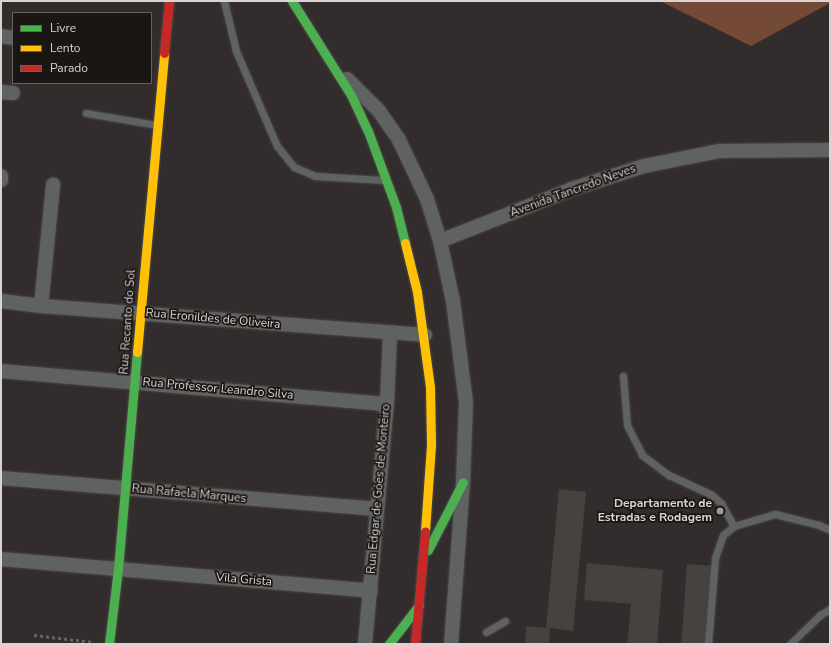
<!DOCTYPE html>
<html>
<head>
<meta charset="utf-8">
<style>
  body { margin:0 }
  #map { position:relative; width:831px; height:645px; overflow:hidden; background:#322d2c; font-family:"Nunito Sans",sans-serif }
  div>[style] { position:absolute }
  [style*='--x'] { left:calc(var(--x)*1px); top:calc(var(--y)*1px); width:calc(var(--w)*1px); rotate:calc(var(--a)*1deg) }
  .forest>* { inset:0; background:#744a36 }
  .building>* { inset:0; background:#464240; transform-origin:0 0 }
  .path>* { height:2.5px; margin-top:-1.25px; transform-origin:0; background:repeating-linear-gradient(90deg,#636362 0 3px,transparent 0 6px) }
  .roads { filter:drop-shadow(0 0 1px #4c4847) drop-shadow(0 0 1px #4c4847) }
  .lane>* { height:7px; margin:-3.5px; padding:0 3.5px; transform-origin:3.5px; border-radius:3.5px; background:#606161 }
  .street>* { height:14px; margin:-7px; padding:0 7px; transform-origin:7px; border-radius:7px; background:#606161 }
  .fast>* { height:9px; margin:-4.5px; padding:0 4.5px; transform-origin:4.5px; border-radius:4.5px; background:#4caf50 }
  .slow>* { height:9px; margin:-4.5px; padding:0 4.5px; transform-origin:4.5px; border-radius:4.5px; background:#ffc107 }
  .jam>* { height:9px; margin:-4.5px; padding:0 4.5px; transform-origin:4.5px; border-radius:4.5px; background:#c62828 }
  .dots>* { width:11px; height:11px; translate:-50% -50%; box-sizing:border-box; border:2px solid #1a1614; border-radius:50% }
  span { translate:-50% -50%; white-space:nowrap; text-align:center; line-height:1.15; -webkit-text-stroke:3.5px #1a1614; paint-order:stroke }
  .street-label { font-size:12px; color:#dad3d1 }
  .poi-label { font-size:12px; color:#dad3d1; font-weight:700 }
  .right { translate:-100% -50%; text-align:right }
  .frame { position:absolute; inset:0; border:2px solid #dad3d1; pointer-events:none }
  .legend { position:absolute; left:12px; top:12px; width:140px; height:72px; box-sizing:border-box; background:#1a1614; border:1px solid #676260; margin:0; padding:5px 7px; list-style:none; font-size:12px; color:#dad3d1 }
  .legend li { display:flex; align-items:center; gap:8px; height:20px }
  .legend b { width:20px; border:1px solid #676260 }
</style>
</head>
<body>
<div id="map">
  <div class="forest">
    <div style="clip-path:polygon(660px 1px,830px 1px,830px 3px,751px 46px)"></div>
  </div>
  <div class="building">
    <div style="clip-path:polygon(559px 489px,586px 492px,573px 631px,550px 628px,549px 644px,525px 644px,526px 626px,546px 628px)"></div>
    <div style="clip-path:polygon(587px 563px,663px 570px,657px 644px,627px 644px,631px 604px,584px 600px)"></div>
    <div style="left:687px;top:564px;width:26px;height:80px;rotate:4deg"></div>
  </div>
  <div class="path">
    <div style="--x:34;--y:635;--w:59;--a:6.8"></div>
  </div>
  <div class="roads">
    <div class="lane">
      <div style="--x:224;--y:1;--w:51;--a:76.5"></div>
      <div style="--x:236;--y:51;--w:103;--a:66.7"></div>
      <div style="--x:277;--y:146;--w:27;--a:51"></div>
      <div style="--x:294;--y:167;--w:23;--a:23"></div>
      <div style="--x:315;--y:176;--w:69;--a:3.3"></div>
      <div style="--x:86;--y:113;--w:72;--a:9.6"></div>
      <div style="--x:623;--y:376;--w:49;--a:85.3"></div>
      <div style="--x:627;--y:425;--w:34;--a:63"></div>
      <div style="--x:642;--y:455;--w:34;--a:37"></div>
      <div style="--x:669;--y:475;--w:47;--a:24.9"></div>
      <div style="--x:712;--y:495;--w:12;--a:42"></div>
      <div style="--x:721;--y:503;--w:26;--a:61"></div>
      <div style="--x:486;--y:632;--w:22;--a:-30"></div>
      <div style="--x:708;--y:644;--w:86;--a:-85.3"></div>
      <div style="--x:715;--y:558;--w:24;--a:-71"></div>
      <div style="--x:723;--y:535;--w:14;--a:-39"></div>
      <div style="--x:734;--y:526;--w:43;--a:-16.3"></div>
      <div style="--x:775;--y:514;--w:45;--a:14"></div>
      <div style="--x:819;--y:525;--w:12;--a:24"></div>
      <div style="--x:790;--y:644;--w:42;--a:-44"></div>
      <div style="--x:820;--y:615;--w:12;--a:-31"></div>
    </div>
    <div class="street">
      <div style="--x:1;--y:36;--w:12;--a:9"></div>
      <div style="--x:347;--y:79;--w:45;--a:45"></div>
      <div style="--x:379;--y:111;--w:35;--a:55"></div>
      <div style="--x:399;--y:140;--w:65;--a:64.6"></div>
      <div style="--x:427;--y:199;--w:44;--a:72.8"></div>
      <div style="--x:440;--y:241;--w:61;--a:77.8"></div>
      <div style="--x:453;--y:301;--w:102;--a:82.7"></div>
      <div style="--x:466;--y:402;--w:80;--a:92.1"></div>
      <div style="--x:463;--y:482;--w:162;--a:94.2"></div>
      <div style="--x:1;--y:92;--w:12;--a:5"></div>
      <div style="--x:1;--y:180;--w:4;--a:-90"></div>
      <div style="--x:440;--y:241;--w:142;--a:-21.5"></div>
      <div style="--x:572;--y:189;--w:76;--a:-17.7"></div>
      <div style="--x:644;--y:166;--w:76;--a:-11.3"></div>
      <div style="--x:719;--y:151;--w:111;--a:-0.5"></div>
      <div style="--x:1;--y:301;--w:40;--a:7.1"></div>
      <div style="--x:41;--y:306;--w:385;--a:4.3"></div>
      <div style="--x:41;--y:306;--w:122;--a:-84.3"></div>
      <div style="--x:1;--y:371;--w:387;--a:4.9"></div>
      <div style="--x:1;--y:478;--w:377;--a:4.7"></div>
      <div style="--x:1;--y:559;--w:371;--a:4.9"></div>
      <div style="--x:365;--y:644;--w:241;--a:-84.8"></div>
      <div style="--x:387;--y:404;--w:70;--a:-87.5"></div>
    </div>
    <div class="fast">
      <div style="--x:292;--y:1;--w:111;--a:57.9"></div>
      <div style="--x:351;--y:95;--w:40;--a:65"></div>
      <div style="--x:368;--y:131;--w:81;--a:69.8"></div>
      <div style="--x:396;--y:207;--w:37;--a:76"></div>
      <div style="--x:428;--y:550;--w:76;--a:-62.8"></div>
      <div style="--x:109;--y:644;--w:76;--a:-83.2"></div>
      <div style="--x:118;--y:569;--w:218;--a:-85"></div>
      <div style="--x:389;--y:644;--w:49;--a:-52.4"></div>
    </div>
    <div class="slow">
      <div style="--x:405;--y:243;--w:50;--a:76.2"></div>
      <div style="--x:417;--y:292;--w:96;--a:82.2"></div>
      <div style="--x:430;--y:387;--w:58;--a:89"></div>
      <div style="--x:431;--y:445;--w:86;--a:94"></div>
      <div style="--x:137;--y:352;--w:300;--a:-84.8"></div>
    </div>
    <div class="jam">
      <div style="--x:164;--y:53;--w:52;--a:-84.5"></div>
      <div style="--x:415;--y:644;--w:113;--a:-84.9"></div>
    </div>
  </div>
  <div class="dots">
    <div style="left:720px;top:511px;background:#9f9997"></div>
  </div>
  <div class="street-label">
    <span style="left:573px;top:191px;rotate:-20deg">Avenida Tancredo Neves</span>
    <span style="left:213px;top:319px;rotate:5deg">Rua Eronildes de Oliveira</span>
    <span style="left:128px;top:322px;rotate:-86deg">Rua Recanto do Sol</span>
    <span style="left:218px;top:389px;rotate:5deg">Rua Professor Leandro Silva</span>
    <span style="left:379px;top:489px;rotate:-85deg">Rua Edgar de Góes de Monteiro</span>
    <span style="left:189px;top:494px;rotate:5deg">Rua Rafaela Marques</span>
    <span style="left:244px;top:580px;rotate:5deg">Vila Grista</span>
  </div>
  <div class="poi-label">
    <span class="right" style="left:712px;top:511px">Departamento de<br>Estradas e Rodagem</span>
  </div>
  <div class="frame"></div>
  <ul class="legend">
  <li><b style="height:5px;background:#4caf50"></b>Livre</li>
  <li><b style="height:5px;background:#ffc107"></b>Lento</li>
  <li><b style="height:5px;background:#c62828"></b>Parado</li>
  </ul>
</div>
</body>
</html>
